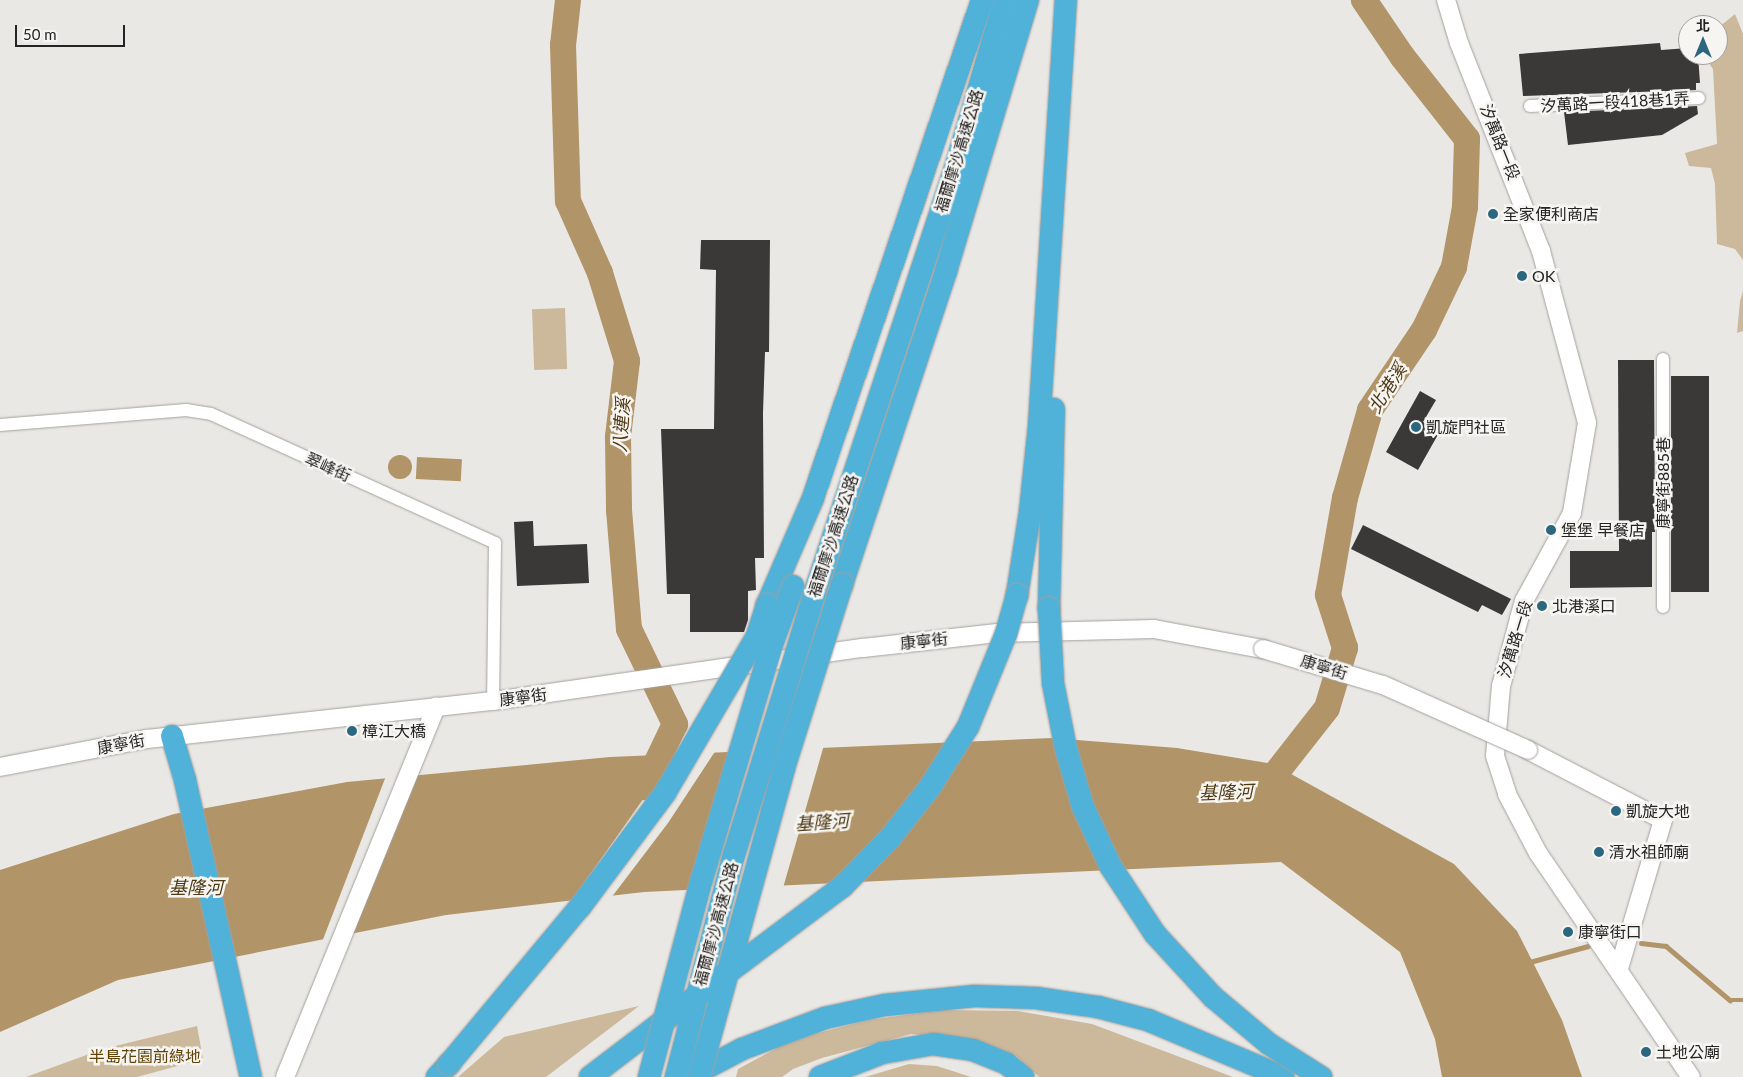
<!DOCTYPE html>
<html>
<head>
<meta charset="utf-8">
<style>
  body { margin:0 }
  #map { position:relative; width:1743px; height:1077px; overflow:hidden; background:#eae8e5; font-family:Lato,"Noto Sans TC",sans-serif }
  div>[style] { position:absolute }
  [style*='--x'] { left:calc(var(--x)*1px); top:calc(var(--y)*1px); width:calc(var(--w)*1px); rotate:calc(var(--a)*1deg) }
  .green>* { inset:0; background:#ccb89b; transform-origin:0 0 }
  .water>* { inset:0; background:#b19467; transform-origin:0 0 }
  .round { border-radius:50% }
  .pier>* { inset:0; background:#eae8e5 }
  .stream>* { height:4.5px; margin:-2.25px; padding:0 2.25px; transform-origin:2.25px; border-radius:2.25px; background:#b19467 }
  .river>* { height:26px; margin:-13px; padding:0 13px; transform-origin:13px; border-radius:13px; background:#b19467 }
  .building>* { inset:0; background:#3b3937; transform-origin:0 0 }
  .roads { filter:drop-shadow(0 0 1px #a3a19e) drop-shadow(0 0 1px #a3a19e) }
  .street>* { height:12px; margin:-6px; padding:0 6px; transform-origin:6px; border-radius:6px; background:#fff }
  .secondary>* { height:18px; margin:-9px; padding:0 9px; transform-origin:9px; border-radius:9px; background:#fff }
  .highway>* { height:22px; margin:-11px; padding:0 11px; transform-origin:11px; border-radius:11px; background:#50b2d9 }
  .bridges { filter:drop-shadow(0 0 1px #a3a19e) drop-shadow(0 0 1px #a3a19e) }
  .secondary-bridge>* { height:18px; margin:-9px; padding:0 9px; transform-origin:9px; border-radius:9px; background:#fff }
  .highway-bridge>* { height:22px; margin:-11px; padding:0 11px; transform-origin:11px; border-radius:11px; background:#50b2d9 }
  .dots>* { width:14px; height:14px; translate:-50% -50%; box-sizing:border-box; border:2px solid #f7f5f2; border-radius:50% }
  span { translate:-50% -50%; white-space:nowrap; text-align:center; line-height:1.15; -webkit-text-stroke:5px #f7f5f2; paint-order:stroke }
  .street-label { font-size:16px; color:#252423 }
  .poi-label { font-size:16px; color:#252423 }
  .left { translate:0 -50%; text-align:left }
  .park-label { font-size:16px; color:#5f4105 }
  .water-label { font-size:18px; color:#4e3914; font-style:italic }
  .north { position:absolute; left:1678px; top:15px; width:50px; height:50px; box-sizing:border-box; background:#f7f5f2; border:1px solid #a3a19f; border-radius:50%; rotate:0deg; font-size:14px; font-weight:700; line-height:20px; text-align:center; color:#252423 }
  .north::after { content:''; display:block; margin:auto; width:18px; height:22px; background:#2b677e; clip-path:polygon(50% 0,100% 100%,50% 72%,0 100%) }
  .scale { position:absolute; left:15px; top:25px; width:110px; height:22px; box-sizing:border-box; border:2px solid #252423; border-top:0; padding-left:6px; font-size:15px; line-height:18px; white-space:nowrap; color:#252423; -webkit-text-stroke:4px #f7f5f2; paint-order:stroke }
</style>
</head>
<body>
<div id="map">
  <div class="green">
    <div style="clip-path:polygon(1735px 14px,1743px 34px,1743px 260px,1735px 249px,1717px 244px,1715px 184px,1711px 168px,1689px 166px,1685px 153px,1717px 144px,1713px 69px,1703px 55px,1718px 55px,1718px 28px)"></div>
    <div style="clip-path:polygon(1743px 291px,1743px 331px,1737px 333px,1740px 301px)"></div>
    <div style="left:565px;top:308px;width:61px;height:33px;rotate:88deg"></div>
    <div style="clip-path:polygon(639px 1006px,546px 1077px,458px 1077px,504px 1037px)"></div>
    <div style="clip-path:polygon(942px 1010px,1018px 1011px,1092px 1024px,1233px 1077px,1039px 1077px,1016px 1056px,966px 1040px,911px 1034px,822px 1058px,793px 1069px,782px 1077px,736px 1077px,738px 1069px,779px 1047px,818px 1033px,869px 1020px)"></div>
    <div style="clip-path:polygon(197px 1026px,203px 1059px,137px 1077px,26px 1077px,103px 1049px)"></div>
    <div style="clip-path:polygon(909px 1064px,937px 1066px,971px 1077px,865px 1077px)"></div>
  </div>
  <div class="water">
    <div class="round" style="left:388px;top:455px;width:24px;height:24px"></div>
    <div style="left:417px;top:457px;width:45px;height:22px;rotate:3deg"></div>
    <div style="clip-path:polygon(1052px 738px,1177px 748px,1273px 764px,1454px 864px,1517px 931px,1562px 1020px,1582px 1077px,1442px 1077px,1435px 1039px,1400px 952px,1281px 862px,644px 892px,446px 915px,118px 980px,0 1032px,0 870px,174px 814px,347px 782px,610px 757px)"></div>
  </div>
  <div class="pier">
    <div style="clip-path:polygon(824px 745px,783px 888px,704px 892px,747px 748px)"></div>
    <div style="clip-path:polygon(716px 750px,668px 823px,611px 898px,570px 903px,677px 751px)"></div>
    <div style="clip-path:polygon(415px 773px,349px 937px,322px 942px,386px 776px)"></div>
  </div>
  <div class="stream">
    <div style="--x:1641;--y:943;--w:25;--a:7"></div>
    <div style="--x:1666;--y:946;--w:84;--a:40.2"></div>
    <div style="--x:1730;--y:1000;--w:13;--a:0"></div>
    <div style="--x:1526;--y:963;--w:64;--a:-15.3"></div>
  </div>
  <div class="river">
    <div style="--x:568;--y:0;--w:45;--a:96.3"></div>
    <div style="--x:563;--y:45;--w:156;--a:88.2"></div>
    <div style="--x:568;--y:201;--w:79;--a:66"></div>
    <div style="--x:600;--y:273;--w:92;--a:72.9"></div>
    <div style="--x:627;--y:361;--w:77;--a:96.8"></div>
    <div style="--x:618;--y:437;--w:73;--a:89.2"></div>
    <div style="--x:619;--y:510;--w:119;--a:85.2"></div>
    <div style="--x:629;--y:629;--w:106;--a:64.2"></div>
    <div style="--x:675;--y:724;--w:70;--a:115.5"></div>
    <div style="--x:1262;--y:791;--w:105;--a:-51.9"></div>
    <div style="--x:1327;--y:708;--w:63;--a:-73.3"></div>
    <div style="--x:1345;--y:648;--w:56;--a:-107.8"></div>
    <div style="--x:1328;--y:595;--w:98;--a:-80.1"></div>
    <div style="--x:1345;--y:498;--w:91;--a:-74.1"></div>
    <div style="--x:1370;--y:410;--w:97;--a:-56"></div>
    <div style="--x:1424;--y:330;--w:70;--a:-64.5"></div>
    <div style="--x:1454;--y:267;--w:61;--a:-79.6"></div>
    <div style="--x:1465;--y:207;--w:68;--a:-88.3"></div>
    <div style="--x:1467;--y:139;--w:105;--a:-128.1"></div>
    <div style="--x:1402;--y:56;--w:68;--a:-124.2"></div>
  </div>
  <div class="building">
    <div style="clip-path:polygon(1660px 43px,1661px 50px,1688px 48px,1688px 55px,1698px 55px,1700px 83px,1696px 83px,1696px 90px,1523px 96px,1519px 54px)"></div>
    <div style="clip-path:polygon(1697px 106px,1698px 114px,1662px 135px,1568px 145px,1564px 112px)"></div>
    <div style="clip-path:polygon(701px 240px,770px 240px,769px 352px,765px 352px,763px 413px,764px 558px,755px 558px,756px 590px,748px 591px,748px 620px,744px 632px,690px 632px,690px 594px,667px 594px,661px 429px,714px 429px,716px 270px,700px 269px)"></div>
    <div style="clip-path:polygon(1618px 360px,1654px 360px,1655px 532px,1652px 532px,1652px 587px,1570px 588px,1570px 551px,1619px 551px)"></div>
    <div style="left:1671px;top:376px;width:38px;height:216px"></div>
    <div style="clip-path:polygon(1420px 391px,1436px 400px,1423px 422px,1440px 431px,1418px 470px,1386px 452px)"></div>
    <div style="clip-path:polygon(533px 521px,534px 546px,587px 544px,589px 583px,517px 586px,514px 522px)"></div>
    <div style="clip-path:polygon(1363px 525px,1511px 599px,1502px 615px,1482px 605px,1478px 612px,1351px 549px)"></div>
  </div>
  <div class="roads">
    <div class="street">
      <div style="--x:1530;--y:106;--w:169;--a:-2.7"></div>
      <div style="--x:0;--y:425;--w:187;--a:-4.6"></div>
      <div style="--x:186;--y:410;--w:25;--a:9"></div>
      <div style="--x:211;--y:414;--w:312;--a:24.4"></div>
      <div style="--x:495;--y:543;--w:158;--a:90.7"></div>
      <div style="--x:1663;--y:607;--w:248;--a:-90"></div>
    </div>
    <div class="secondary">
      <div style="--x:1446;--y:0;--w:45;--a:73.2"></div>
      <div style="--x:1459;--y:43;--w:224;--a:68.5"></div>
      <div style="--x:1541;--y:251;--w:178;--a:75"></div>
      <div style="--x:1587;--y:423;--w:91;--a:99.5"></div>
      <div style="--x:1572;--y:513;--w:100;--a:118.6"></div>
      <div style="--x:1524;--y:601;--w:19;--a:106"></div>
      <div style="--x:1519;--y:619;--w:69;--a:105"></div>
      <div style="--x:1501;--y:686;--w:70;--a:94.9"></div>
      <div style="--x:1495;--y:756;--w:40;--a:72"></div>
      <div style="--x:1507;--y:794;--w:67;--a:62.3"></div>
      <div style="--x:1538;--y:853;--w:271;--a:55.7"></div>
      <div style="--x:1528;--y:750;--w:152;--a:27.4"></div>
      <div style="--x:1663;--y:820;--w:155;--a:106.5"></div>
      <div style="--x:0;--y:767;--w:150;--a:-10.8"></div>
      <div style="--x:147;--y:739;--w:348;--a:-6.3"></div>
      <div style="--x:493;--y:701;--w:374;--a:-8.2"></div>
      <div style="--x:863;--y:648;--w:135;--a:-6.4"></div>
      <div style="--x:997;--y:633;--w:157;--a:-1.5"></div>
      <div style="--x:1154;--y:629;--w:111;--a:10.4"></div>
      <div style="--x:285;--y:1077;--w:400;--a:-67.8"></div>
    </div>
    <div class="highway">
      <div style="--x:842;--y:584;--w:330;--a:-71.6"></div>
      <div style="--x:946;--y:271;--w:283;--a:-73.2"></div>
      <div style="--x:815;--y:592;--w:453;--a:-71.7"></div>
      <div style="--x:957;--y:162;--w:169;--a:-73.5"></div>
      <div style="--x:1017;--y:595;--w:84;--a:-81.1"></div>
      <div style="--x:1030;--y:512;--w:86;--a:-84"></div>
      <div style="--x:1039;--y:426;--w:427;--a:-86.4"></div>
      <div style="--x:767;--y:605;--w:116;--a:-66.7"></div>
      <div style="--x:813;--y:498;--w:526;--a:-71.25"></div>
      <div style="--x:1049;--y:608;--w:199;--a:-88.6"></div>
      <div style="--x:172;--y:736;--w:46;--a:73.5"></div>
      <div style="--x:185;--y:780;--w:304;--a:77.5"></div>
      <div style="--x:437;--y:1077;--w:18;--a:-47"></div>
      <div style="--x:590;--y:1077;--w:101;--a:-37.3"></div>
      <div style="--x:689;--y:1077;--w:60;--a:-27.8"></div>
      <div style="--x:742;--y:1049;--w:89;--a:-20.5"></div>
      <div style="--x:825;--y:1018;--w:61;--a:-12.2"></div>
      <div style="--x:885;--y:1005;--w:90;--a:-5.7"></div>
      <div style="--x:975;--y:996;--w:61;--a:1.9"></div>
      <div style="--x:1036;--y:998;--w:63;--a:8.3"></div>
      <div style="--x:1098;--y:1007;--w:52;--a:14.6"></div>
      <div style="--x:1148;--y:1020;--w:147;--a:22.9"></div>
      <div style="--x:820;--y:1077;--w:66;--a:-21.2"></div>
      <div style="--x:882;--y:1053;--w:52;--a:-10"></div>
      <div style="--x:933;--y:1044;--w:40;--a:8.5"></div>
      <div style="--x:973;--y:1050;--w:37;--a:22"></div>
      <div style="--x:1007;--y:1064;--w:21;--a:39"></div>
    </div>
  </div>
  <div class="bridges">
    <div class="secondary-bridge">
      <div style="--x:1263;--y:649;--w:125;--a:16.7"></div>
      <div style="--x:1383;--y:685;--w:159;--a:24.1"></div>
    </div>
    <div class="highway-bridge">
      <div style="--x:1049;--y:608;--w:75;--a:86.9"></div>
      <div style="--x:1053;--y:683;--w:67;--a:78.9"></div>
      <div style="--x:1066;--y:749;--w:60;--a:73.7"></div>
      <div style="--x:1083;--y:807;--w:66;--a:65"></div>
      <div style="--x:1111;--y:867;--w:80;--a:56.7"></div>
      <div style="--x:1155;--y:934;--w:86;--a:47.4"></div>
      <div style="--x:1213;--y:997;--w:73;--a:40"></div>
      <div style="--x:1269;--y:1044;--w:62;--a:32.4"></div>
      <div style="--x:670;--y:1016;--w:215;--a:-36.9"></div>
      <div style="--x:842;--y:887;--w:69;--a:-45.6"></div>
      <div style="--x:890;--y:838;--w:65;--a:-51.9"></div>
      <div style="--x:930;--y:787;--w:71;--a:-57.7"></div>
      <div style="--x:968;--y:727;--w:100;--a:-67.8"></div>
      <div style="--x:1006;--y:634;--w:41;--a:-74.2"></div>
      <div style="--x:449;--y:1064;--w:204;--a:-50.2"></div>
      <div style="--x:580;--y:907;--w:142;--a:-53.3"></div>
      <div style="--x:665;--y:793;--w:182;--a:-59.6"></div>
      <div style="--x:757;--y:636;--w:33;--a:-72"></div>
      <div style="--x:649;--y:1077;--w:202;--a:-75.1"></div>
      <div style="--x:701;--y:882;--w:242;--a:-73.4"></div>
      <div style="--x:770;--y:650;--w:68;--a:-70.2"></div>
      <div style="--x:676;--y:1077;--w:229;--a:-75.4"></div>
      <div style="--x:734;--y:855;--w:275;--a:-72.9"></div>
      <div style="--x:699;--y:1077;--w:320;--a:-74.6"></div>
      <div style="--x:784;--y:768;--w:193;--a:-72.5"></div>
    </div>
  </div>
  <div class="dots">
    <div style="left:1493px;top:214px;background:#2b677e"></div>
    <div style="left:1522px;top:276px;background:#2b677e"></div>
    <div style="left:1416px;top:427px;background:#2b677e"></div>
    <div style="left:1551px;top:530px;background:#2b677e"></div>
    <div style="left:1542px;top:606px;background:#2b677e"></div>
    <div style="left:352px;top:731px;background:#2b677e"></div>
    <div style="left:1616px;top:811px;background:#2b677e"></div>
    <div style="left:1599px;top:852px;background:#2b677e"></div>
    <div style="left:1568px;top:932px;background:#2b677e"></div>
    <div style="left:1646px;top:1052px;background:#2b677e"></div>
  </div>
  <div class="street-label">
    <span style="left:1615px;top:102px;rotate:-3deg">汐萬路一段418巷1弄</span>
    <span style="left:1500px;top:142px;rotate:68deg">汐萬路一段</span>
    <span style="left:959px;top:151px;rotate:-73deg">福爾摩沙高速公路</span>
    <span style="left:328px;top:467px;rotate:24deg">翠峰街</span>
    <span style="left:1663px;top:483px;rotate:-90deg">康寧街885巷</span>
    <span style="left:833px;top:536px;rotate:-72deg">福爾摩沙高速公路</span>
    <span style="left:1515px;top:639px;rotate:-73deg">汐萬路一段</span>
    <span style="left:924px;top:641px;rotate:-6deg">康寧街</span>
    <span style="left:1324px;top:667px;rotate:17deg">康寧街</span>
    <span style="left:523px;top:697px;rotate:-7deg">康寧街</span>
    <span style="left:121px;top:744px;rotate:-10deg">康寧街</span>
    <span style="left:716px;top:924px;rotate:-75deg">福爾摩沙高速公路</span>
  </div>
  <div class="poi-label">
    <span class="left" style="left:1503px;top:214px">全家便利商店</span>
    <span class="left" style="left:1532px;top:276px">OK</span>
    <span class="left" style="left:1426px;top:427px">凱旋門社區</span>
    <span class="left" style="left:1561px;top:530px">堡堡 早餐店</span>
    <span class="left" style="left:1552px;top:606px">北港溪口</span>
    <span class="left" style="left:362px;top:731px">樟江大橋</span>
    <span class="left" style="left:1626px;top:811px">凱旋大地</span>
    <span class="left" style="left:1609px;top:852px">清水祖師廟</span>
    <span class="left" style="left:1578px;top:932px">康寧街口</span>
    <span class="left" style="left:1656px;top:1052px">土地公廟</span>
  </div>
  <div class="park-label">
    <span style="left:145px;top:1056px">半島花園前綠地</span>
  </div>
  <div class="water-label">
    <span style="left:1387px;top:388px;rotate:-58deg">北港溪</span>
    <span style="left:621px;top:425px;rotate:-86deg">八連溪</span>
    <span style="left:1226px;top:792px;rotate:-2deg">基隆河</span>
    <span style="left:822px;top:822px;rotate:-4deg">基隆河</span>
    <span style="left:196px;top:887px">基隆河</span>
  </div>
  <div class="north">北</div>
  <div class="scale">50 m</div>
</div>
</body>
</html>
